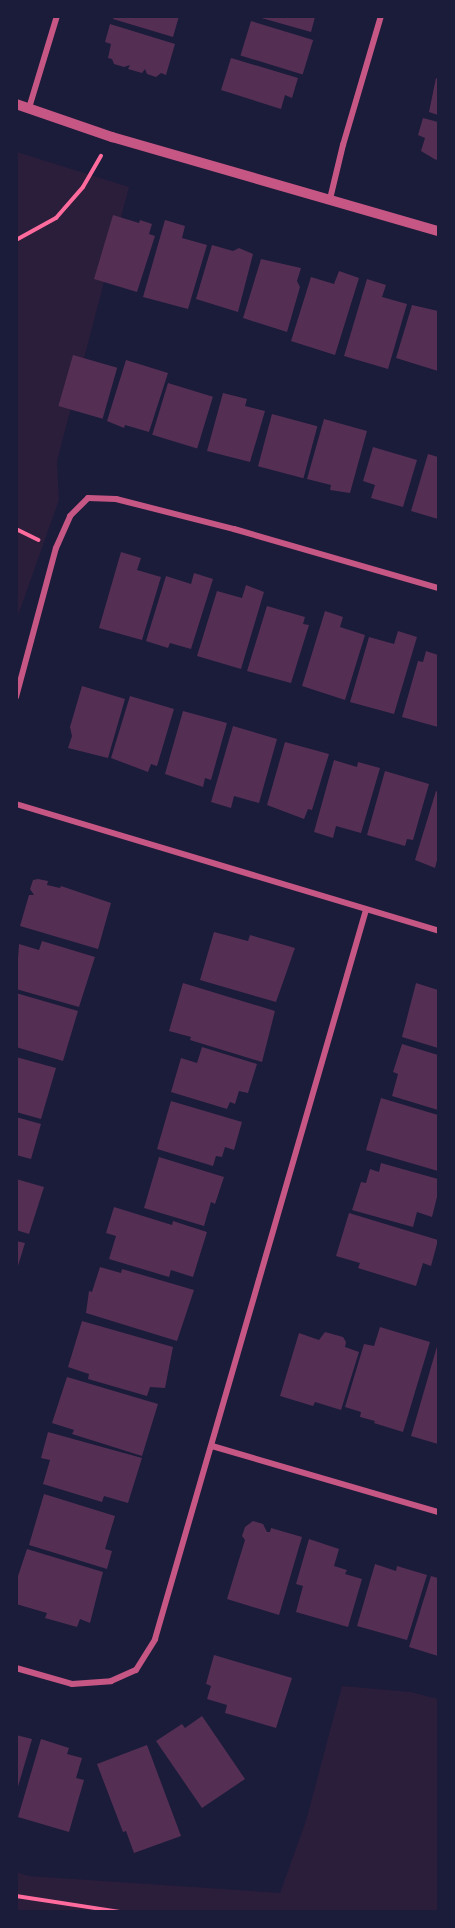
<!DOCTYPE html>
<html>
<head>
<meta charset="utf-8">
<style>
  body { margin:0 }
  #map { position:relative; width:455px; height:1928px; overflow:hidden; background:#1b1b3a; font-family:Helvetica,sans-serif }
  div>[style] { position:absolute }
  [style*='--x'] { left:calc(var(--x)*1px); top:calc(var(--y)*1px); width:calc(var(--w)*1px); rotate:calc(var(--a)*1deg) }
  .green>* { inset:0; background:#2a1e3b }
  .building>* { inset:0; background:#542f53; transform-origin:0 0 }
  .path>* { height:4px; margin:-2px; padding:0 2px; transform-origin:2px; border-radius:2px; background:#ff6b9d }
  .minor>* { height:6px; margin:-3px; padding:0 3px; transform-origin:3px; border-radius:3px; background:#c65784 }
  .tertiary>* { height:10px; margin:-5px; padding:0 5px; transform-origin:5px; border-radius:5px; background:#c65784 }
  span { translate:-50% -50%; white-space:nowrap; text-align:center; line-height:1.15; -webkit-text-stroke:5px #1b1b3a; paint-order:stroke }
  .frame { position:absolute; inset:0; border:18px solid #1b1b3a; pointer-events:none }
</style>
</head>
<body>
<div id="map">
  <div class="green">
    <div style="clip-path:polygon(17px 152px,129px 187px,57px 461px,59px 500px,17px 618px)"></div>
    <div style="clip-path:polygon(342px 1686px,411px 1692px,438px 1699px,438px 1911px,17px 1911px,16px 1872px,29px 1876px,280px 1893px,306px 1821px)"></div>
  </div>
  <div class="building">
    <div style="clip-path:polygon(114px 16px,179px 16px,173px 37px,113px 19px)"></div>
    <div style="clip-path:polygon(313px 16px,315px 17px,311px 32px,258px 17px)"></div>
    <div style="left:251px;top:21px;width:65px;height:36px;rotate:17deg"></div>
    <div style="clip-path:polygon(110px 24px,175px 44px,166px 75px,161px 73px,156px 77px,147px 74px,145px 69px,142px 73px,128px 69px,130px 65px,124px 67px,114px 64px,112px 59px,108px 58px,111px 44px,105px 42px)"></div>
    <div style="clip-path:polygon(231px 58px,298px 78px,292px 98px,285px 95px,281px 109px,221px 90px)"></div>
    <div style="clip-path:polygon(436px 78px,438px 79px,438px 115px,429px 112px)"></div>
    <div style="clip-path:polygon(423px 118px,438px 122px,438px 158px,436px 160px,421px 151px,425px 138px,418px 135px)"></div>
    <div style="clip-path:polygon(113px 215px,139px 223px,140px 220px,152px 224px,149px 234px,155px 236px,137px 292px,94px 279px)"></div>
    <div style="clip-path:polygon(165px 220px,185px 226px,182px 238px,207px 245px,188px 309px,143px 297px)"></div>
    <div style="clip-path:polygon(212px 245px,233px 251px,239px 248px,253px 254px,238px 312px,196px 299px)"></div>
    <div style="clip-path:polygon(261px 259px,301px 268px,297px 281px,300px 287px,287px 332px,243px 318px)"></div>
    <div style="clip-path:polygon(339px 271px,359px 278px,335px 355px,291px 341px,311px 277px,334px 284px)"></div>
    <div style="clip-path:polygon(367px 279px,386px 285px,382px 297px,407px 304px,388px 369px,344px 356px)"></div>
    <div style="clip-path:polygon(412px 305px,438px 311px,438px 371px,396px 358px)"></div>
    <div style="left:73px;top:355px;width:46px;height:53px;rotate:16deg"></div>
    <div style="clip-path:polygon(126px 360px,168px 373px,149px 432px,125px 425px,124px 428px,107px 421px)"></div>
    <div style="left:168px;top:383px;width:47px;height:54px;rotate:17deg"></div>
    <div style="clip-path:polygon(223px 393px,247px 399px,245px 406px,265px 411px,250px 462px,207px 451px)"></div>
    <div style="left:272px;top:414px;width:47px;height:54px;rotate:15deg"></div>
    <div style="clip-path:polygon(324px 419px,367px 431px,350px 493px,330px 490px,331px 485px,307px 479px)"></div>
    <div style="clip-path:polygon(373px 447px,417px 460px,403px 507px,371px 498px,375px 485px,363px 481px)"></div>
    <div style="clip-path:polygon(428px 454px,438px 457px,438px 519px,411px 511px)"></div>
    <div style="clip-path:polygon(121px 552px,141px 558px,137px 570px,161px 577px,142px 640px,99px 628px)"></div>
    <div style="clip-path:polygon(194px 573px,213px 579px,191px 649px,170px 643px,168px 648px,146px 641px,166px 576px,191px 584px)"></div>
    <div style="clip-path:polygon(246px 585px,264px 592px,241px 669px,197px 656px,217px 591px,242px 598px)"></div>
    <div style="clip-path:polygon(267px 606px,305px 617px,303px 624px,309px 625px,291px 683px,247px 671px)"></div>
    <div style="clip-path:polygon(325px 611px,343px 617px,340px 627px,365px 635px,345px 700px,302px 686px)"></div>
    <div style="clip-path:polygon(398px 631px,417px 637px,394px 714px,350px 702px,369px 637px,394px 644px)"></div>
    <div style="clip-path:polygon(426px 651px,438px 655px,438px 727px,402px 717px,418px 661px,423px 662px)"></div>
    <div style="clip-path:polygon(82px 686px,125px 699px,108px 758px,68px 748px,72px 736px,70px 727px)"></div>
    <div style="clip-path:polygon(130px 696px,174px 709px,157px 766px,151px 764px,148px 772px,111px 758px)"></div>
    <div style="clip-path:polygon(183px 711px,227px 723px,211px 780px,205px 778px,203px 787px,165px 774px)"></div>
    <div style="clip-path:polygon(233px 726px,277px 739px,259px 803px,234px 796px,231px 808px,211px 802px)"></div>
    <div style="clip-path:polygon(285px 742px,329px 754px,312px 810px,308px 809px,304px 819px,267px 805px)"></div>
    <div style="clip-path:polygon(334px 760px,357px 767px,358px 762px,380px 768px,361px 833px,336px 826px,333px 838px,314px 832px)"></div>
    <div style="clip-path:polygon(385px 771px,429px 784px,413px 840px,407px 839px,405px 846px,367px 835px)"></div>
    <div style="clip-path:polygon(436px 791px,438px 792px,438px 856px,435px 868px,415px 860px)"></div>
    <div style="clip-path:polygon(38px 879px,48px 881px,47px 885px,60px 888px,61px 886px,111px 903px,98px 949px,20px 926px,29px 895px,34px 895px,30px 889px,33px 880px)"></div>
    <div style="clip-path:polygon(214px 932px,248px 941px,250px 935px,295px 948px,276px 1002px,200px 980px)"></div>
    <div style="clip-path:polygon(42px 941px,95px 957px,79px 1007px,16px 989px,19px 944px,39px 950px)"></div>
    <div style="clip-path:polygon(183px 983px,275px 1011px,262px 1062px,190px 1040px,191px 1037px,169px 1031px)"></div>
    <div style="clip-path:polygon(416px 983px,438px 990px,438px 1048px,402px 1037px)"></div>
    <div style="clip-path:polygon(16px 993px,78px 1011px,63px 1061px,16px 1047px)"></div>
    <div style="clip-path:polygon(402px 1044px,438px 1055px,438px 1110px,392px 1096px,398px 1074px,393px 1072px)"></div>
    <div style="clip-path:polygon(202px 1047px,257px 1064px,248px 1093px,239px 1091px,235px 1104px,230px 1102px,227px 1109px,171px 1092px,181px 1058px,197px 1063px)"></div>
    <div style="clip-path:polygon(16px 1057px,56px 1068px,41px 1119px,16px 1112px)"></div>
    <div style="clip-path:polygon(381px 1098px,438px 1115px,438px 1171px,366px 1150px)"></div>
    <div style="clip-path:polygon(171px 1101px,242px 1122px,234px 1150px,225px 1147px,222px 1157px,216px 1156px,213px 1166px,157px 1149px)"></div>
    <div style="clip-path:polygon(16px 1117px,41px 1124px,31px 1159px,16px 1155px)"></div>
    <div style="clip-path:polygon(159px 1157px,224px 1177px,215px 1204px,211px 1202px,204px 1226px,144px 1208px)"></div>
    <div style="clip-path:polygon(381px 1163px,438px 1179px,438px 1193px,432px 1217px,417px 1212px,413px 1227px,352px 1210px,361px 1182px,366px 1183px,370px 1169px,379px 1172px)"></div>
    <div style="clip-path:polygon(16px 1179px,44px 1187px,29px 1234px,16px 1230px)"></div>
    <div style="clip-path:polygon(114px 1207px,172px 1225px,173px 1221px,207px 1232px,193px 1277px,171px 1270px,169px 1277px,109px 1259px,116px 1236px,106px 1233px)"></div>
    <div style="clip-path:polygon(349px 1213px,438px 1240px,431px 1266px,423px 1263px,416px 1286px,358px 1268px,360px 1263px,336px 1256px)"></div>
    <div style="clip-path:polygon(16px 1241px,25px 1243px,17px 1269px,16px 1269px)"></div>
    <div style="clip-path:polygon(100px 1267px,121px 1273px,122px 1269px,194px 1290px,177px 1341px,86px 1313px,89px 1291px,92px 1292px)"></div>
    <div style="clip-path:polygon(82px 1321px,173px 1347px,165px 1388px,150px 1387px,147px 1396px,88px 1379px,89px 1374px,68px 1367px)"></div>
    <div style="clip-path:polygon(380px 1327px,430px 1342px,403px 1432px,374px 1423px,375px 1421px,360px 1417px,361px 1412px,345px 1407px,364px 1344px,374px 1346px)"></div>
    <div style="clip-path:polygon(325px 1332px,343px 1337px,346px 1342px,345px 1347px,359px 1352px,341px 1410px,315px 1402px,313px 1406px,280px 1396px,299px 1333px,319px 1340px)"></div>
    <div style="clip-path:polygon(438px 1343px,438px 1444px,411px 1436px)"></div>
    <div style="clip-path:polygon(67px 1377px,158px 1404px,142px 1456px,72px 1434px,74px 1430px,52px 1423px)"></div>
    <div style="clip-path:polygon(48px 1432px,142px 1458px,128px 1503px,104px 1496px,102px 1502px,43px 1484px,50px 1460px,41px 1458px)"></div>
    <div style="clip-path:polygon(44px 1494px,115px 1516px,105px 1549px,112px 1551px,107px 1569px,29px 1545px)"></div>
    <div style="clip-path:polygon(253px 1521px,263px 1524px,267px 1532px,270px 1532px,271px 1528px,302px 1537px,279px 1615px,227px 1599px,245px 1540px,242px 1536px,245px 1527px)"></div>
    <div style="clip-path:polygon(309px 1539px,339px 1549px,334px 1566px,347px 1570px,345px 1574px,362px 1579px,348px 1627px,296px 1612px,303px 1586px,296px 1584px)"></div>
    <div style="clip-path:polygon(27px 1549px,103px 1572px,90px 1623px,80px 1619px,77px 1627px,45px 1618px,47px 1613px,16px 1604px,16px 1582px)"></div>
    <div style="clip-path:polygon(375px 1564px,396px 1571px,397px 1566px,427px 1575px,407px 1640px,357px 1626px)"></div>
    <div style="clip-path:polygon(431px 1576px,438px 1578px,438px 1656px,409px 1647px)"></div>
    <div style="clip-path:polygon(214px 1655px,292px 1678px,276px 1728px,225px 1713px,227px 1705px,207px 1699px,211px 1686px,206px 1684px)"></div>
    <div style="clip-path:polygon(202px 1716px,245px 1779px,202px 1808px,156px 1741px,182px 1724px,185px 1728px)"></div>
    <div style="clip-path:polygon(16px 1735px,32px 1739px,17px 1790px,16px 1790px)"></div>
    <div style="clip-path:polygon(41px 1739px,69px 1748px,67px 1754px,82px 1758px,76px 1778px,84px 1780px,69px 1832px,18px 1817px)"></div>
    <div style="clip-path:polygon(147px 1745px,181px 1836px,134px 1853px,126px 1831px,123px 1832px,97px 1764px)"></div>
  </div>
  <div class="path">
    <div style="--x:16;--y:240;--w:46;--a:-28.8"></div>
    <div style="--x:56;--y:218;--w:41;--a:-48.9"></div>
    <div style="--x:83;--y:187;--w:36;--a:-60"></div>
    <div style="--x:16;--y:529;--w:25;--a:26"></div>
    <div style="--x:16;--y:1896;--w:105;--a:8.7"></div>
  </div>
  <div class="minor">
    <div style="--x:29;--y:108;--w:96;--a:-73.1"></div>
    <div style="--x:330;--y:199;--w:56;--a:-76.5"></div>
    <div style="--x:343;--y:145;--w:134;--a:-73.6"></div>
    <div style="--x:16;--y:697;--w:154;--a:-75"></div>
    <div style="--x:56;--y:548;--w:35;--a:-66"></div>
    <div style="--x:70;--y:516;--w:25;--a:-45"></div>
    <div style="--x:88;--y:498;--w:28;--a:2"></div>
    <div style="--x:116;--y:499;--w:122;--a:14.3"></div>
    <div style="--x:234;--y:529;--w:212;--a:16.1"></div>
    <div style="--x:16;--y:804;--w:441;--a:16.7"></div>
    <div style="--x:212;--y:1446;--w:235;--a:16.3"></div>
    <div style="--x:16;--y:1668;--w:58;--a:15.9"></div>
    <div style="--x:72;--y:1684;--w:39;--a:-4"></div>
    <div style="--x:111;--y:1681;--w:27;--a:-24"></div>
    <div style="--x:136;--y:1670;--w:36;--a:-58"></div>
    <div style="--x:155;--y:1639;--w:759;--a:-73.86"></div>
  </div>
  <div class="tertiary">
    <div style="--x:16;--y:104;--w:102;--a:19"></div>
    <div style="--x:112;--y:137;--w:339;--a:16.1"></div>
  </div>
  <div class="frame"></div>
</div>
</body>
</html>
